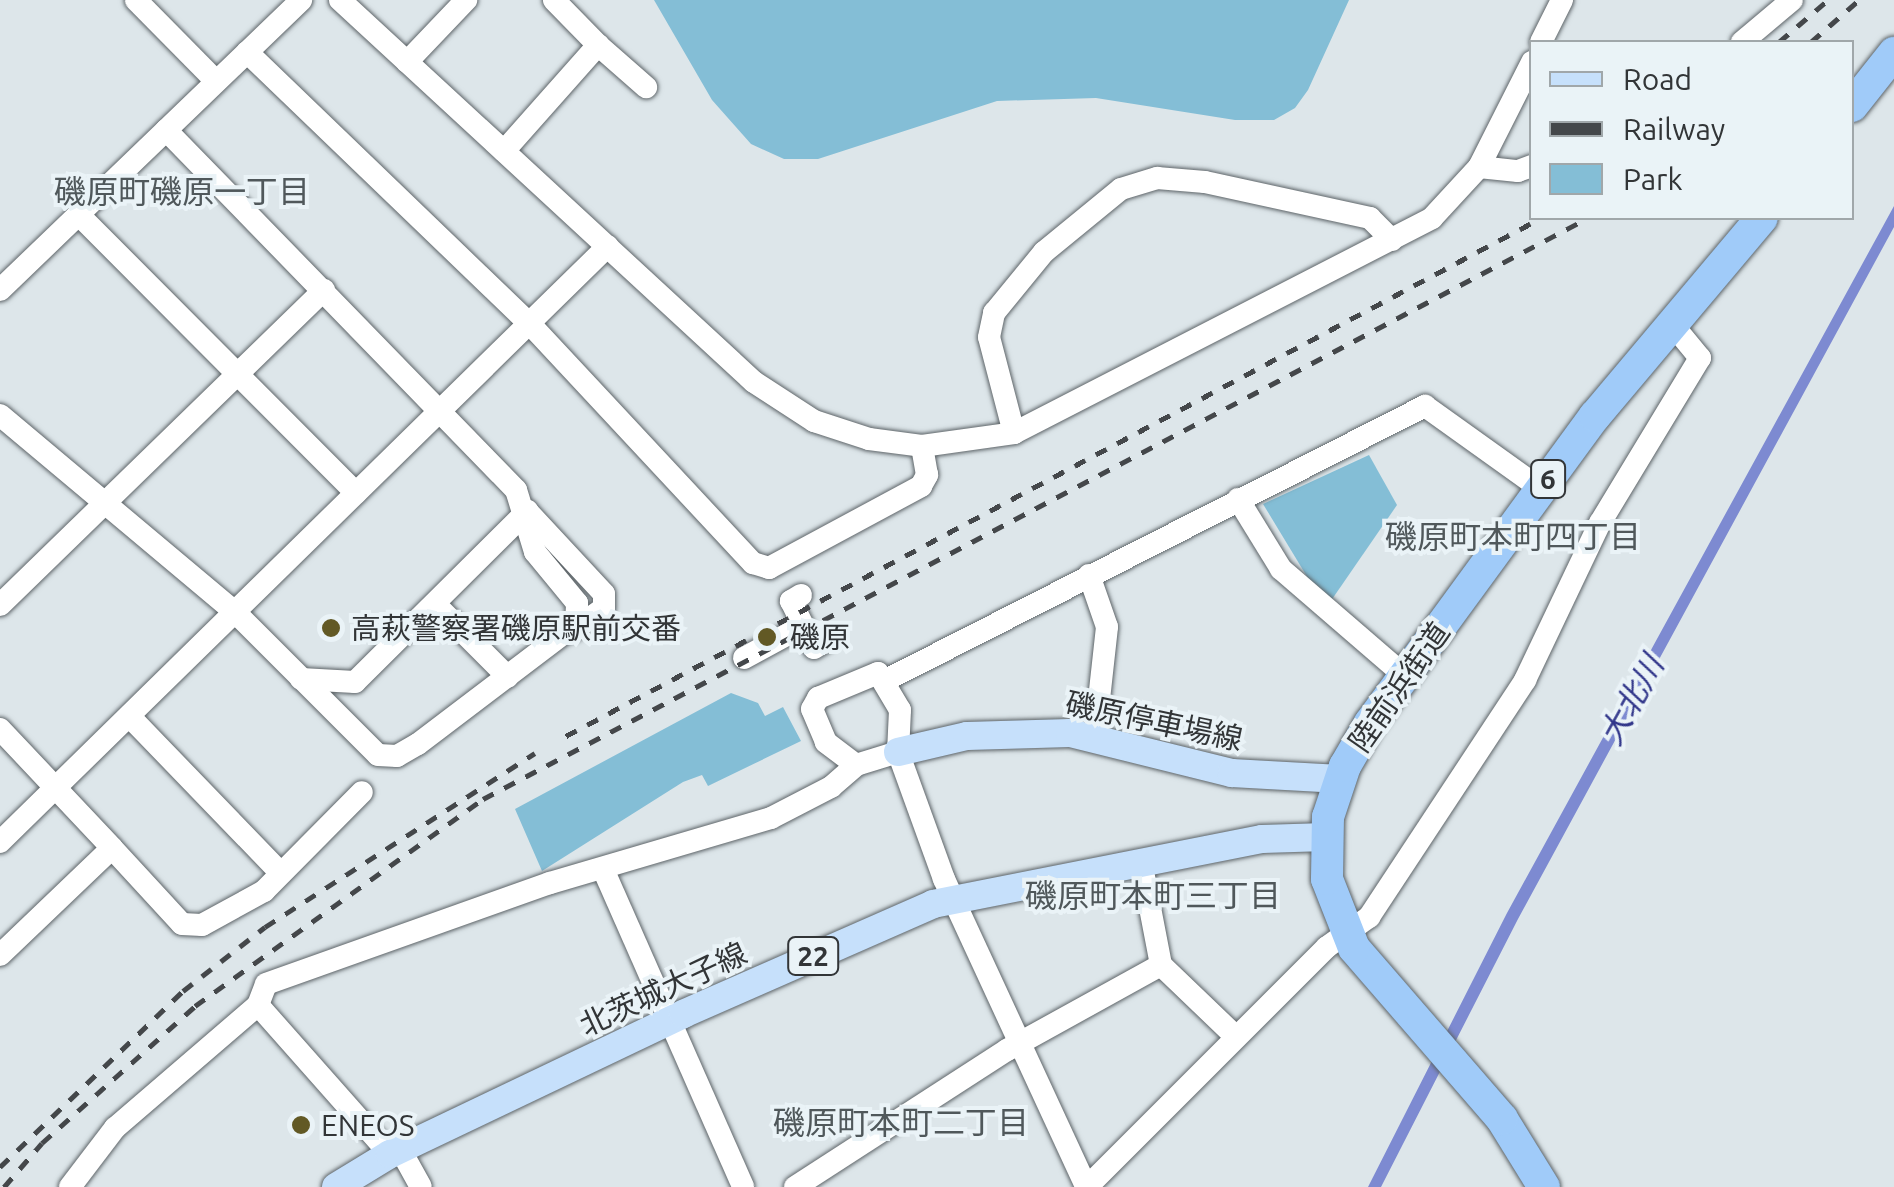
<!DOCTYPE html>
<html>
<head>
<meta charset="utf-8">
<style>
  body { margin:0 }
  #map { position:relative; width:1894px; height:1187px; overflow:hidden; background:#dde6ea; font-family:Ubuntu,"Noto Sans JP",sans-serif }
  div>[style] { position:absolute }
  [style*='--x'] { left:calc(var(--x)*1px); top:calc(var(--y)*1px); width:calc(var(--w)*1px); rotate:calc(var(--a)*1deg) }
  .green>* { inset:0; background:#84bed6 }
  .water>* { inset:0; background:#7d8ad1 }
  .roads { filter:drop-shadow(0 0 2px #5d6468) drop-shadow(0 0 2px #5d6468) }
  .minor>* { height:22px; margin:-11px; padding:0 11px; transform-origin:11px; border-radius:11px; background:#fff }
  .major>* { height:28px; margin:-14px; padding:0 14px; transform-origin:14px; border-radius:14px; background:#c6e0fb }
  .highway>* { height:32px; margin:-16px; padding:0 16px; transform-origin:16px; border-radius:16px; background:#a0cbf9 }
  .rail>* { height:5px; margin-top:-2.5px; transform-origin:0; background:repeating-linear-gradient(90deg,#44474a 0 12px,transparent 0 24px) }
  .dots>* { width:28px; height:28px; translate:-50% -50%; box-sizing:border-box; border:5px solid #eaf3f7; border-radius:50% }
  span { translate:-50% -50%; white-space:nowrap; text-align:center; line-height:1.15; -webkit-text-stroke:8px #eaf3f7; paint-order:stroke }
  .shield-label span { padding:2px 8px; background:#eaf3f7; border:2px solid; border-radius:8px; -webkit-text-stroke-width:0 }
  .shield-label { font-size:28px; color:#323537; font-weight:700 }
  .poi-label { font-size:30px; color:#323537 }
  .left { translate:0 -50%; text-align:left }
  .street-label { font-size:30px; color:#323537 }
  .neighbourhood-label { font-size:32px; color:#50585b }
  .water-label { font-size:32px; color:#31368a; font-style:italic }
  .legend { position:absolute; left:1529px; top:40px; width:325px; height:180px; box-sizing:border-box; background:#eaf3f7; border:2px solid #a0a7aa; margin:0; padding:12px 18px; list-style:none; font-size:30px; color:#323537 }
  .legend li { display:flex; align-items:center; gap:20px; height:50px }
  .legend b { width:50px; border:2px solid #a0a7aa }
</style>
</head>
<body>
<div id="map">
  <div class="green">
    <div style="clip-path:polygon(654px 0,1349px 0,1308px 90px,1295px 108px,1274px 120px,1235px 120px,1096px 98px,997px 101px,818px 159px,784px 159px,751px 144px,712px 100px)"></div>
    <div style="clip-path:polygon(1369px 455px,1397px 505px,1326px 608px,1263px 504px)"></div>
    <div style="clip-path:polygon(731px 693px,758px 703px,765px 716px,783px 707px,801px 741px,708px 786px,702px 775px,683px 782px,542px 871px,515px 809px)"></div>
  </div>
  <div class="water">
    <div style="clip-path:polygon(1894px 206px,1894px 227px,1518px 919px,1381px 1187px,1368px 1187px,1507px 913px)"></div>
  </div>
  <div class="roads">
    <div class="minor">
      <div style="--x:136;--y:0;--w:114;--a:45.4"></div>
      <div style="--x:340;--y:0;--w:563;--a:42.7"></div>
      <div style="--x:754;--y:382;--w:72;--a:33"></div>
      <div style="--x:814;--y:421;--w:58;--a:18.1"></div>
      <div style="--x:869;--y:439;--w:53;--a:7.5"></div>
      <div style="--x:922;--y:446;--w:93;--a:-8"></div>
      <div style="--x:1014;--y:433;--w:470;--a:-27.2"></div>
      <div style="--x:1432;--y:218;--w:69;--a:-47.3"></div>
      <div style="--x:1479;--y:167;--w:118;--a:-63.2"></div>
      <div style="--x:1541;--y:42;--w:47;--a:-63.4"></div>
      <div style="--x:1742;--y:42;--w:65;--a:-40"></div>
      <div style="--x:598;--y:45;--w:64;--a:41.2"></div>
      <div style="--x:247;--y:52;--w:393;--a:43.9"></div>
      <div style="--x:530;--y:324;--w:327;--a:47"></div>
      <div style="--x:753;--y:563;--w:17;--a:17"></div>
      <div style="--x:769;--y:568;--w:173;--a:-28.3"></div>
      <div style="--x:921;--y:486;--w:13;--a:-61"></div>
      <div style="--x:927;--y:475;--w:29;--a:-100"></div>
      <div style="--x:407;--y:62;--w:86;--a:-46.4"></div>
      <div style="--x:504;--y:151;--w:142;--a:-48.4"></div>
      <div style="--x:598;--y:45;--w:63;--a:-134.4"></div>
      <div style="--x:1479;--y:167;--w:39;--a:6"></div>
      <div style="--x:1518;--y:171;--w:15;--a:-20"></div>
      <div style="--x:80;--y:216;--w:391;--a:45.1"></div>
      <div style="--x:0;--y:290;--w:418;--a:-43.9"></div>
      <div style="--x:0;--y:415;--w:309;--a:40"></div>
      <div style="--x:237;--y:614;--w:199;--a:45"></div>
      <div style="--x:378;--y:755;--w:19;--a:3"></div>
      <div style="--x:397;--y:756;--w:24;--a:-30"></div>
      <div style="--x:418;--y:744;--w:198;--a:-37.2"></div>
      <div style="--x:576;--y:624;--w:21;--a:-87"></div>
      <div style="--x:577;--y:603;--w:66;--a:-129.5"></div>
      <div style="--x:535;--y:552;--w:65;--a:-107"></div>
      <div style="--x:516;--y:490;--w:502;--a:-134.19"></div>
      <div style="--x:1014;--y:433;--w:99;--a:-104.6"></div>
      <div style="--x:989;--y:337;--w:25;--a:-78"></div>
      <div style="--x:994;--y:313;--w:79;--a:-50.7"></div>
      <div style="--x:1044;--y:252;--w:99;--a:-39.3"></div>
      <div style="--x:1121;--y:189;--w:38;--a:-17"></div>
      <div style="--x:1157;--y:178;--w:48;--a:4.8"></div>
      <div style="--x:1205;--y:182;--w:169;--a:12.3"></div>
      <div style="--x:1370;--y:218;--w:31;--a:45"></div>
      <div style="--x:1238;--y:499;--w:82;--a:58.4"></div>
      <div style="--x:1281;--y:569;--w:164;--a:40.8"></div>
      <div style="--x:527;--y:511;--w:113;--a:47.1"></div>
      <div style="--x:604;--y:594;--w:14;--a:90"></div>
      <div style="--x:604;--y:608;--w:39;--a:144"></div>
      <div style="--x:1089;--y:575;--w:55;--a:70.9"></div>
      <div style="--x:1107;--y:627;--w:110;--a:96.3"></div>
      <div style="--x:801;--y:595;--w:12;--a:149"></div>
      <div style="--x:791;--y:601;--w:52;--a:63.9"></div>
      <div style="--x:814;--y:648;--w:12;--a:-31"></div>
      <div style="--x:0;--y:605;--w:452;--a:-44.2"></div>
      <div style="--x:437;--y:606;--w:100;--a:45"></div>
      <div style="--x:744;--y:658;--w:67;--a:-28.5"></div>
      <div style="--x:301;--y:679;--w:54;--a:3.2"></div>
      <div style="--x:355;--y:682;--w:243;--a:-44.8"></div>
      <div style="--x:886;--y:680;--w:605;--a:-26.95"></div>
      <div style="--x:1425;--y:406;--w:143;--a:35.6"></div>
      <div style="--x:132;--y:719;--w:210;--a:46"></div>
      <div style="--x:0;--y:729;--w:163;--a:46.7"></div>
      <div style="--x:112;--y:848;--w:155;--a:136.3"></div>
      <div style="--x:856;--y:765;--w:38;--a:-143"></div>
      <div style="--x:826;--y:742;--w:36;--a:-113"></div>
      <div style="--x:812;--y:709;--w:13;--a:-61"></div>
      <div style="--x:818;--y:698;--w:65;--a:-22.6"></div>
      <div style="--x:878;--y:673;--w:43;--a:59.3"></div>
      <div style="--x:900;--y:710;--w:42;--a:92.7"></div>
      <div style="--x:898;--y:752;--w:135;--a:70.1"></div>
      <div style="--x:944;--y:879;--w:339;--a:65.2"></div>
      <div style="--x:0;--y:842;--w:851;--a:-44.43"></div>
      <div style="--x:112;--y:848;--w:103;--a:47.4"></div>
      <div style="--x:182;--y:924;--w:20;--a:3"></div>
      <div style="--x:202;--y:925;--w:71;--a:-28.7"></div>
      <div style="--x:264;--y:891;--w:139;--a:-45.3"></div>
      <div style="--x:1141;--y:861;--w:106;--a:79.1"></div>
      <div style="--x:1161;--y:965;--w:104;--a:43.8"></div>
      <div style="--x:603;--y:869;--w:347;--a:66.2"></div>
      <div style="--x:258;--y:1005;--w:199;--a:48.5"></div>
      <div style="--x:400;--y:1149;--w:43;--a:61.1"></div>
      <div style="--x:70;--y:1187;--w:74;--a:-52.7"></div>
      <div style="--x:115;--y:1128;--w:189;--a:-40.7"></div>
      <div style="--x:258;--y:1005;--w:22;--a:-69"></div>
      <div style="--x:266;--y:984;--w:301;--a:-19.6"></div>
      <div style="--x:550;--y:883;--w:230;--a:-16.4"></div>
      <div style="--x:771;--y:818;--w:68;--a:-27.3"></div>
      <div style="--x:831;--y:787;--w:33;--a:-41"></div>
      <div style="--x:856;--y:765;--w:44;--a:-17.2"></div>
      <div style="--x:795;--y:1187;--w:252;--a:-32.9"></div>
      <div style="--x:1007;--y:1050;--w:176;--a:-28.9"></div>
      <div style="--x:1087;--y:1187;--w:339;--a:-45"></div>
      <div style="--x:1327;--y:947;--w:52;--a:-35.5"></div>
      <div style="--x:1369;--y:917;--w:284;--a:-56.6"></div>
      <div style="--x:1525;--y:680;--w:174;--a:-64.5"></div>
      <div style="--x:1600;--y:523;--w:193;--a:-58.8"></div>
      <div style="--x:1700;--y:358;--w:44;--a:-129.5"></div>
    </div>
    <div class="major">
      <div style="--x:898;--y:752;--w:71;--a:-13.1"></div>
      <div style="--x:967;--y:736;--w:103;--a:-1.7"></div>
      <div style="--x:1070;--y:733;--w:167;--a:13.9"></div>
      <div style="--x:1232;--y:773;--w:108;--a:3.2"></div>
      <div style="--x:336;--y:1187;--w:63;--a:-31.4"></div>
      <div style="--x:390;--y:1154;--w:325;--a:-25.5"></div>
      <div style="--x:683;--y:1014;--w:273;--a:-23.7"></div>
      <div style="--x:933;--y:904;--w:335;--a:-11.2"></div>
      <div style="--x:1262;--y:839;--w:64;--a:-1.8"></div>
    </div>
    <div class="highway">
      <div style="--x:1852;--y:106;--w:68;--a:-51.6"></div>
      <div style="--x:1544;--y:1187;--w:80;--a:-121.7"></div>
      <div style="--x:1502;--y:1119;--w:226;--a:-130.9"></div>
      <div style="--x:1354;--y:948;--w:74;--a:-111.4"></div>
      <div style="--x:1327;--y:879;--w:62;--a:-89.1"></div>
      <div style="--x:1328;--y:817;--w:54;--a:-71.6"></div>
      <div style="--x:1345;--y:766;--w:50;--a:-59.8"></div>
      <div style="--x:1370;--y:723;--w:381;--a:-53.8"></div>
      <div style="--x:1595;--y:416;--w:259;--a:-49.9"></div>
    </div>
  </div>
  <div class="rail">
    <div style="--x:1779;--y:42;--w:65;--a:-40.6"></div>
    <div style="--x:1811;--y:42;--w:64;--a:-41.2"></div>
    <div style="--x:566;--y:736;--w:1104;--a:-27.98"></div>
    <div style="--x:0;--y:1167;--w:254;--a:-43.9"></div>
    <div style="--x:183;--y:991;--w:104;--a:-38"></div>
    <div style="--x:265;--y:927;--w:321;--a:-32.8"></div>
    <div style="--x:4;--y:1187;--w:58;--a:-49.2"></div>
    <div style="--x:42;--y:1143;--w:205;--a:-41.8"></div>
    <div style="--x:195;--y:1006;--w:355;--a:-35.7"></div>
    <div style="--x:483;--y:799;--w:1248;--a:-27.74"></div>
  </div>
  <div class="dots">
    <div style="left:331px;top:628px;background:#625925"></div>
    <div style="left:767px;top:637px;background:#625925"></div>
    <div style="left:301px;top:1125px;background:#625925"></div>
  </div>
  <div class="shield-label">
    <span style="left:1548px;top:479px">6</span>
    <span style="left:813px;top:956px">22</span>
  </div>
  <div class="poi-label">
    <span class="left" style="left:351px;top:628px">高萩警察署磯原駅前交番</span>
    <span class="left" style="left:790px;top:637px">磯原</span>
    <span class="left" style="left:321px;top:1125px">ENEOS</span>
  </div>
  <div class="street-label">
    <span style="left:1399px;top:687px;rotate:-55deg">陸前浜街道</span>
    <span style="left:1154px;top:721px;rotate:12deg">磯原停車場線</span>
    <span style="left:663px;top:989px;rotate:-25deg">北茨城大子線</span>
  </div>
  <div class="neighbourhood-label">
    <span style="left:182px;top:191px">磯原町磯原一丁目</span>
    <span style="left:1513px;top:536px">磯原町本町四丁目</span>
    <span style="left:1153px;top:895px">磯原町本町三丁目</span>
    <span style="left:901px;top:1122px">磯原町本町二丁目</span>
  </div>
  <div class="water-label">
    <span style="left:1631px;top:700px;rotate:-61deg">大北川</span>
  </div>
  <ul class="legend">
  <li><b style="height:12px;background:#c6e0fb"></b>Road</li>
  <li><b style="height:12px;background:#44474a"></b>Railway</li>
  <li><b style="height:28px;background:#84bed6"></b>Park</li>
  </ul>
</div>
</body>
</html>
